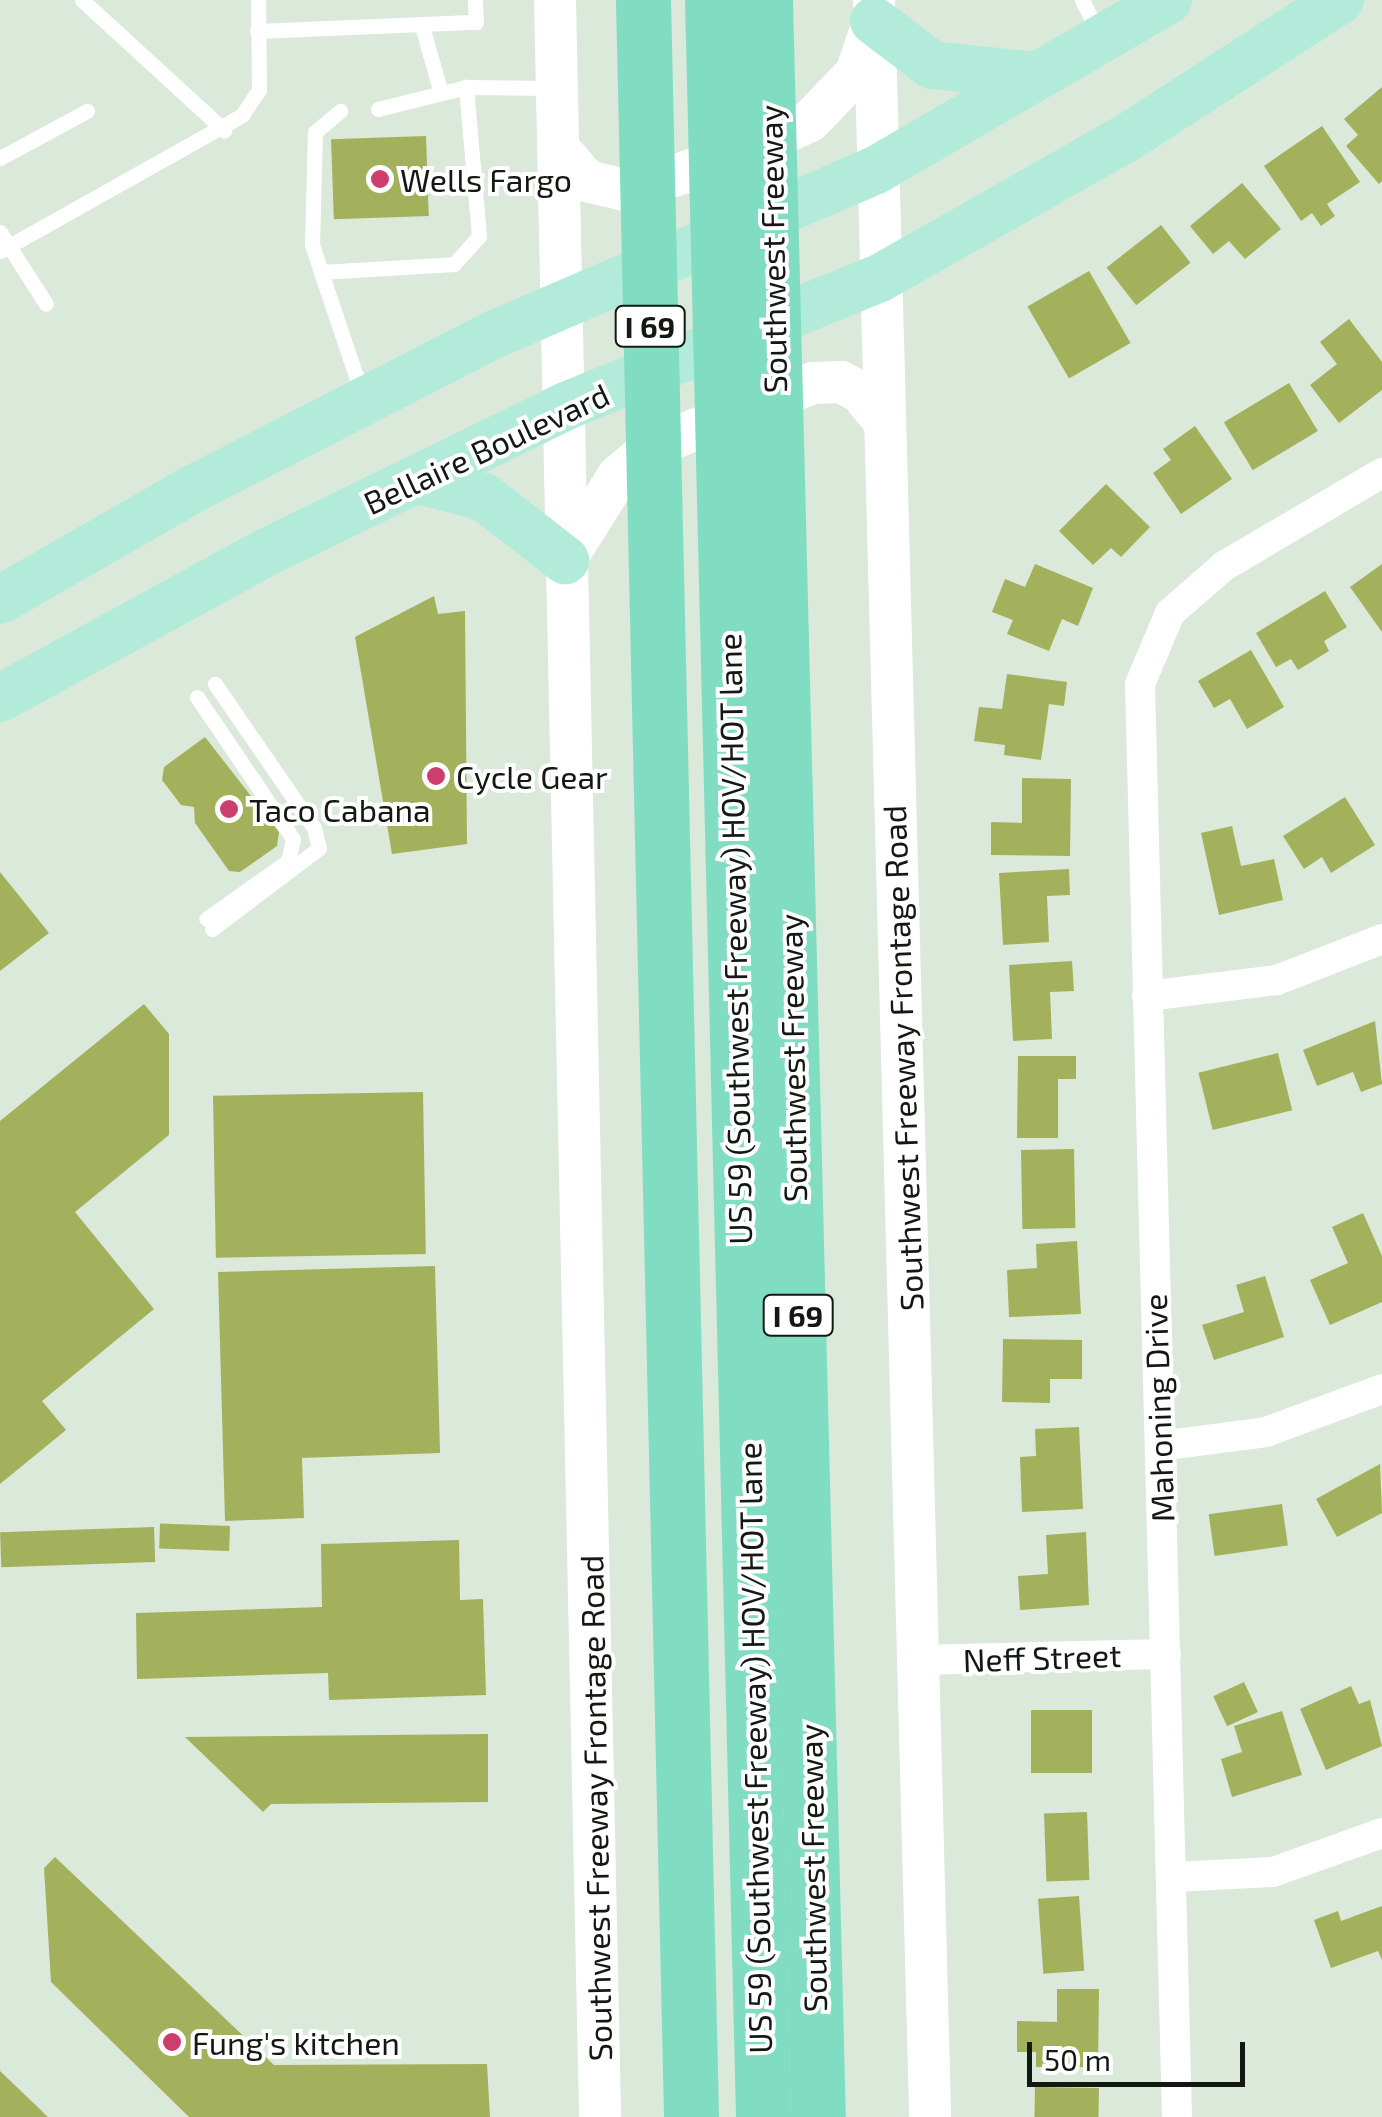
<!DOCTYPE html>
<html>
<head>
<meta charset="utf-8">
<style>
  body { margin:0 }
  #map { position:relative; width:1382px; height:2117px; overflow:hidden; background:#dae9d9; font-family:"Exo 2",sans-serif }
  div>[style] { position:absolute }
  [style*='--x'] { left:calc(var(--x)*1px); top:calc(var(--y)*1px); width:calc(var(--w)*1px); rotate:calc(var(--a)*1deg) }
  .building>* { inset:0; background:#a3b15c; transform-origin:0 0 }
  .service>* { height:15px; margin:-7.5px; padding:0 7.5px; transform-origin:7.5px; border-radius:7.5px; background:#fff }
  .minor>* { height:30px; margin:-15px; padding:0 15px; transform-origin:15px; border-radius:15px; background:#fff }
  .secondary>* { height:42px; margin:-21px; padding:0 21px; transform-origin:21px; border-radius:21px; background:#fff }
  .primary>* { height:48px; margin:-24px; padding:0 24px; transform-origin:24px; border-radius:24px; background:#b3ebda }
  .motorway>* { height:55px; margin:-27.5px; padding:0 27.5px; transform-origin:27.5px; border-radius:27.5px; background:#80ddc2 }
  .dots>* { width:28px; height:28px; translate:-50% -50%; box-sizing:border-box; border:5px solid #fff; border-radius:50% }
  span { translate:-50% -50%; white-space:nowrap; text-align:center; line-height:1.15; -webkit-text-stroke:8px #fff; paint-order:stroke }
  .shield-label span { padding:2px 8px; background:#fff; border:2px solid; border-radius:8px; -webkit-text-stroke-width:0 }
  .shield-label { font-size:30px; color:#131813; font-weight:700 }
  .poi-label { font-size:32px; color:#131813 }
  .left { translate:0 -50%; text-align:left }
  .street-label { font-size:32px; color:#131813 }
  .scale { position:absolute; left:1027px; top:2042px; width:218px; height:45px; box-sizing:border-box; border:5px solid #131813; border-top:0; padding-left:12px; font-size:30px; line-height:35px; white-space:nowrap; color:#131813; -webkit-text-stroke:8px #fff; paint-order:stroke }
</style>
</head>
<body>
<div id="map">
  <div class="building">
    <div style="clip-path:polygon(1382px 87px,1382px 181px,1379px 184px,1346px 146px,1358px 135px,1344px 119px)"></div>
    <div style="clip-path:polygon(1322px 126px,1360px 182px,1327px 204px,1335px 216px,1321px 226px,1312px 213px,1301px 221px,1264px 166px)"></div>
    <div style="left:426px;top:136px;width:80px;height:95px;rotate:88deg"></div>
    <div style="clip-path:polygon(1242px 183px,1281px 229px,1245px 259px,1229px 241px,1213px 254px,1190px 226px)"></div>
    <div style="left:1161px;top:225px;width:48px;height:69px;rotate:52deg"></div>
    <div style="left:1089px;top:271px;width:83px;height:71px;rotate:60deg"></div>
    <div style="clip-path:polygon(1349px 319px,1382px 362px,1382px 390px,1339px 423px,1310px 385px,1337px 364px,1320px 342px)"></div>
    <div style="left:1289px;top:383px;width:56px;height:76px;rotate:59deg"></div>
    <div style="clip-path:polygon(1195px 426px,1232px 479px,1181px 514px,1153px 473px,1171px 460px,1163px 449px)"></div>
    <div style="clip-path:polygon(1106px 484px,1150px 527px,1121px 557px,1111px 548px,1093px 565px,1059px 531px)"></div>
    <div style="clip-path:polygon(1035px 564px,1093px 588px,1078px 626px,1062px 619px,1049px 651px,1007px 634px,1013px 620px,992px 612px,1005px 579px,1025px 587px)"></div>
    <div style="clip-path:polygon(1382px 564px,1382px 632px,1350px 587px)"></div>
    <div style="clip-path:polygon(1325px 591px,1347px 627px,1324px 641px,1329px 651px,1298px 670px,1291px 659px,1276px 667px,1256px 633px)"></div>
    <div style="clip-path:polygon(434px 596px,438px 614px,465px 611px,467px 844px,392px 854px,355px 637px)"></div>
    <div style="clip-path:polygon(1251px 650px,1284px 707px,1247px 729px,1230px 699px,1214px 708px,1198px 681px)"></div>
    <div style="clip-path:polygon(1007px 674px,1067px 682px,1064px 706px,1049px 704px,1041px 760px,1004px 755px,1005px 745px,974px 741px,979px 707px,1002px 709px)"></div>
    <div style="clip-path:polygon(205px 737px,279px 832px,277px 846px,240px 872px,229px 871px,195px 823px,194px 807px,181px 805px,162px 780px,164px 767px)"></div>
    <div style="clip-path:polygon(1022px 778px,1071px 779px,1070px 856px,991px 855px,991px 822px,1022px 823px)"></div>
    <div style="clip-path:polygon(1345px 797px,1375px 845px,1331px 873px,1322px 857px,1304px 869px,1283px 836px)"></div>
    <div style="clip-path:polygon(1232px 826px,1241px 866px,1274px 859px,1283px 900px,1219px 915px,1201px 833px)"></div>
    <div style="clip-path:polygon(1069px 869px,1070px 895px,1047px 896px,1049px 942px,1003px 945px,999px 873px)"></div>
    <div style="clip-path:polygon(0 872px,49px 933px,0 971px)"></div>
    <div style="clip-path:polygon(1072px 961px,1074px 991px,1050px 992px,1052px 1039px,1013px 1041px,1009px 965px)"></div>
    <div style="clip-path:polygon(144px 1004px,169px 1034px,169px 1135px,75px 1212px,154px 1309px,42px 1401px,66px 1430px,0 1484px,0 1121px)"></div>
    <div style="clip-path:polygon(1375px 1021px,1382px 1084px,1361px 1092px,1353px 1072px,1317px 1086px,1303px 1050px)"></div>
    <div style="left:1278px;top:1053px;width:59px;height:82px;rotate:76deg"></div>
    <div style="clip-path:polygon(1018px 1056px,1076px 1056px,1076px 1079px,1058px 1079px,1058px 1138px,1017px 1138px)"></div>
    <div style="left:423px;top:1092px;width:162px;height:210px;rotate:89deg"></div>
    <div style="left:1074px;top:1149px;width:79px;height:53px;rotate:89deg"></div>
    <div style="clip-path:polygon(1363px 1213px,1382px 1256px,1382px 1302px,1330px 1325px,1310px 1280px,1348px 1263px,1332px 1227px)"></div>
    <div style="clip-path:polygon(1077px 1241px,1081px 1314px,1009px 1317px,1007px 1270px,1037px 1268px,1036px 1244px)"></div>
    <div style="clip-path:polygon(435px 1266px,440px 1453px,302px 1458px,304px 1518px,225px 1521px,218px 1272px)"></div>
    <div style="clip-path:polygon(1265px 1276px,1284px 1337px,1214px 1360px,1202px 1325px,1244px 1312px,1236px 1285px)"></div>
    <div style="clip-path:polygon(1003px 1339px,1082px 1340px,1082px 1379px,1050px 1379px,1050px 1403px,1002px 1402px)"></div>
    <div style="clip-path:polygon(1079px 1427px,1083px 1509px,1022px 1512px,1020px 1457px,1036px 1456px,1035px 1429px)"></div>
    <div style="clip-path:polygon(1380px 1464px,1382px 1513px,1337px 1537px,1316px 1499px)"></div>
    <div style="left:1282px;top:1504px;width:42px;height:74px;rotate:82deg"></div>
    <div style="left:230px;top:1526px;width:25px;height:70px;rotate:92deg"></div>
    <div style="left:154px;top:1527px;width:35px;height:154px;rotate:88deg"></div>
    <div style="clip-path:polygon(1086px 1532px,1089px 1605px,1020px 1610px,1018px 1576px,1048px 1574px,1046px 1535px)"></div>
    <div style="clip-path:polygon(459px 1540px,460px 1600px,483px 1599px,486px 1695px,329px 1700px,328px 1673px,137px 1679px,136px 1613px,322px 1607px,321px 1544px)"></div>
    <div style="left:1244px;top:1682px;width:33px;height:34px;rotate:65deg"></div>
    <div style="clip-path:polygon(1351px 1686px,1359px 1704px,1370px 1700px,1382px 1746px,1326px 1770px,1300px 1709px)"></div>
    <div style="left:1092px;top:1710px;width:63px;height:61px;rotate:90deg"></div>
    <div style="clip-path:polygon(1282px 1711px,1302px 1775px,1232px 1797px,1221px 1759px,1242px 1752px,1234px 1726px)"></div>
    <div style="clip-path:polygon(488px 1734px,488px 1802px,271px 1804px,263px 1812px,185px 1737px)"></div>
    <div style="left:1087px;top:1812px;width:68px;height:43px;rotate:88deg"></div>
    <div style="clip-path:polygon(55px 1857px,274px 2065px,487px 2064px,490px 2117px,189px 2117px,51px 1982px,44px 1868px)"></div>
    <div style="left:1079px;top:1896px;width:75px;height:41px;rotate:86deg"></div>
    <div style="clip-path:polygon(1382px 1906px,1382px 1960px,1378px 1951px,1331px 1968px,1314px 1920px,1338px 1911px,1341px 1921px)"></div>
    <div style="clip-path:polygon(1057px 1989px,1099px 1989px,1098px 2067px,1036px 2067px,1036px 2052px,1017px 2052px,1017px 2021px,1057px 2022px)"></div>
    <div style="clip-path:polygon(0 2071px,48px 2117px,0 2117px)"></div>
    <div style="left:1035px;top:2087px;width:64px;height:30px;rotate:1deg"></div>
  </div>
  <div class="service">
    <div style="--x:82;--y:0;--w:193;--a:42.5"></div>
    <div style="--x:1082;--y:0;--w:39;--a:63"></div>
    <div style="--x:422;--y:26;--w:70;--a:74.2"></div>
    <div style="--x:257;--y:31;--w:219;--a:-2.4"></div>
    <div style="--x:476;--y:22;--w:22;--a:-93"></div>
    <div style="--x:378;--y:109;--w:91;--a:-14"></div>
    <div style="--x:466;--y:87;--w:90;--a:0.6"></div>
    <div style="--x:0;--y:158;--w:99;--a:-28.4"></div>
    <div style="--x:0;--y:232;--w:85;--a:57.4"></div>
    <div style="--x:0;--y:251;--w:278;--a:-29.3"></div>
    <div style="--x:242;--y:115;--w:30;--a:-56"></div>
    <div style="--x:259;--y:90;--w:90;--a:-90.6"></div>
    <div style="--x:321;--y:272;--w:28;--a:-108"></div>
    <div style="--x:312;--y:245;--w:113;--a:-88.5"></div>
    <div style="--x:315;--y:132;--w:33;--a:-40"></div>
    <div style="--x:363;--y:397;--w:132;--a:-108.6"></div>
    <div style="--x:321;--y:272;--w:133;--a:-3.4"></div>
    <div style="--x:454;--y:264;--w:38;--a:-48"></div>
    <div style="--x:479;--y:236;--w:150;--a:-95"></div>
    <div style="--x:197;--y:697;--w:171;--a:55.9"></div>
    <div style="--x:293;--y:839;--w:23;--a:103"></div>
    <div style="--x:288;--y:861;--w:100;--a:144.7"></div>
    <div style="--x:212;--y:929;--w:134;--a:-37.1"></div>
    <div style="--x:319;--y:848;--w:21;--a:-104"></div>
    <div style="--x:314;--y:828;--w:175;--a:-124.5"></div>
  </div>
  <div class="minor">
    <div style="--x:1147;--y:996;--w:131;--a:-7"></div>
    <div style="--x:1277;--y:980;--w:113;--a:-21.3"></div>
    <div style="--x:1160;--y:1446;--w:107;--a:-7.5"></div>
    <div style="--x:1266;--y:1432;--w:124;--a:-20.3"></div>
    <div style="--x:918;--y:1660;--w:248;--a:-1.4"></div>
    <div style="--x:1174;--y:1877;--w:99;--a:-2.9"></div>
    <div style="--x:1273;--y:1872;--w:116;--a:-19.7"></div>
    <div style="--x:1177;--y:2117;--w:1433;--a:-91.48"></div>
    <div style="--x:1140;--y:684;--w:77;--a:-67.1"></div>
    <div style="--x:1170;--y:613;--w:72;--a:-41"></div>
    <div style="--x:1224;--y:566;--w:183;--a:-30.5"></div>
  </div>
  <div class="secondary">
    <div style="--x:555;--y:0;--w:2117;--a:88.78"></div>
    <div style="--x:874;--y:0;--w:2118;--a:88.48"></div>
    <div style="--x:561;--y:151;--w:40;--a:49"></div>
    <div style="--x:587;--y:181;--w:43;--a:13.4"></div>
    <div style="--x:629;--y:191;--w:119;--a:-18.6"></div>
    <div style="--x:742;--y:153;--w:75;--a:-25.2"></div>
    <div style="--x:810;--y:121;--w:66;--a:-46.2"></div>
    <div style="--x:856;--y:73;--w:40;--a:-71.1"></div>
    <div style="--x:566;--y:559;--w:98;--a:-57.9"></div>
    <div style="--x:618;--y:476;--w:47;--a:-39.8"></div>
    <div style="--x:654;--y:446;--w:171;--a:-21.6"></div>
    <div style="--x:813;--y:383;--w:28;--a:-2"></div>
    <div style="--x:841;--y:382;--w:21;--a:28"></div>
    <div style="--x:860;--y:392;--w:40;--a:51"></div>
  </div>
  <div class="primary">
    <div style="--x:874;--y:21;--w:73;--a:37.2"></div>
    <div style="--x:932;--y:65;--w:105;--a:6"></div>
    <div style="--x:419;--y:480;--w:67;--a:14.7"></div>
    <div style="--x:484;--y:497;--w:103;--a:37.9"></div>
    <div style="--x:0;--y:600;--w:223;--a:-29.9"></div>
    <div style="--x:193;--y:489;--w:339;--a:-27.2"></div>
    <div style="--x:495;--y:334;--w:415;--a:-23.3"></div>
    <div style="--x:876;--y:170;--w:338;--a:-30.2"></div>
    <div style="--x:0;--y:698;--w:307;--a:-28.7"></div>
    <div style="--x:269;--y:551;--w:331;--a:-26"></div>
    <div style="--x:566;--y:406;--w:339;--a:-22.2"></div>
    <div style="--x:880;--y:278;--w:282;--a:-29.6"></div>
    <div style="--x:1125;--y:139;--w:256;--a:-32.9"></div>
  </div>
  <div class="motorway">
    <div style="--x:643;--y:0;--w:2118;--a:88.7"></div>
    <div style="--x:712;--y:0;--w:2118;--a:88.62"></div>
    <div style="--x:765;--y:0;--w:2118;--a:88.57"></div>
  </div>
  <div class="dots">
    <div style="left:380px;top:179px;background:#cc3f6d"></div>
    <div style="left:436px;top:776px;background:#cc3f6d"></div>
    <div style="left:229px;top:809px;background:#cc3f6d"></div>
    <div style="left:172px;top:2042px;background:#cc3f6d"></div>
  </div>
  <div class="shield-label">
    <span style="left:650px;top:326px">I 69</span>
    <span style="left:798px;top:1315px">I 69</span>
  </div>
  <div class="poi-label">
    <span class="left" style="left:400px;top:179px">Wells Fargo</span>
    <span class="left" style="left:456px;top:776px">Cycle Gear</span>
    <span class="left" style="left:249px;top:809px">Taco Cabana</span>
    <span class="left" style="left:192px;top:2042px">Fung's kitchen</span>
  </div>
  <div class="street-label">
    <span style="left:772px;top:249px;rotate:-91deg">Southwest Freeway</span>
    <span style="left:486px;top:448px;rotate:-25deg">Bellaire Boulevard</span>
    <span style="left:734px;top:939px;rotate:-91deg">US 59 (Southwest Freeway) HOV/HOT lane</span>
    <span style="left:792px;top:1058px;rotate:-91deg">Southwest Freeway</span>
    <span style="left:902px;top:1058px;rotate:-92deg">Southwest Freeway Frontage Road</span>
    <span style="left:1158px;top:1408px;rotate:-92deg">Mahoning Drive</span>
    <span style="left:1042px;top:1657px;rotate:-2deg">Neff Street</span>
    <span style="left:754px;top:1748px;rotate:-91deg">US 59 (Southwest Freeway) HOV/HOT lane</span>
    <span style="left:595px;top:1808px;rotate:-91deg">Southwest Freeway Frontage Road</span>
    <span style="left:812px;top:1868px;rotate:-91deg">Southwest Freeway</span>
  </div>
  <div class="scale">50 m</div>
</div>
</body>
</html>
